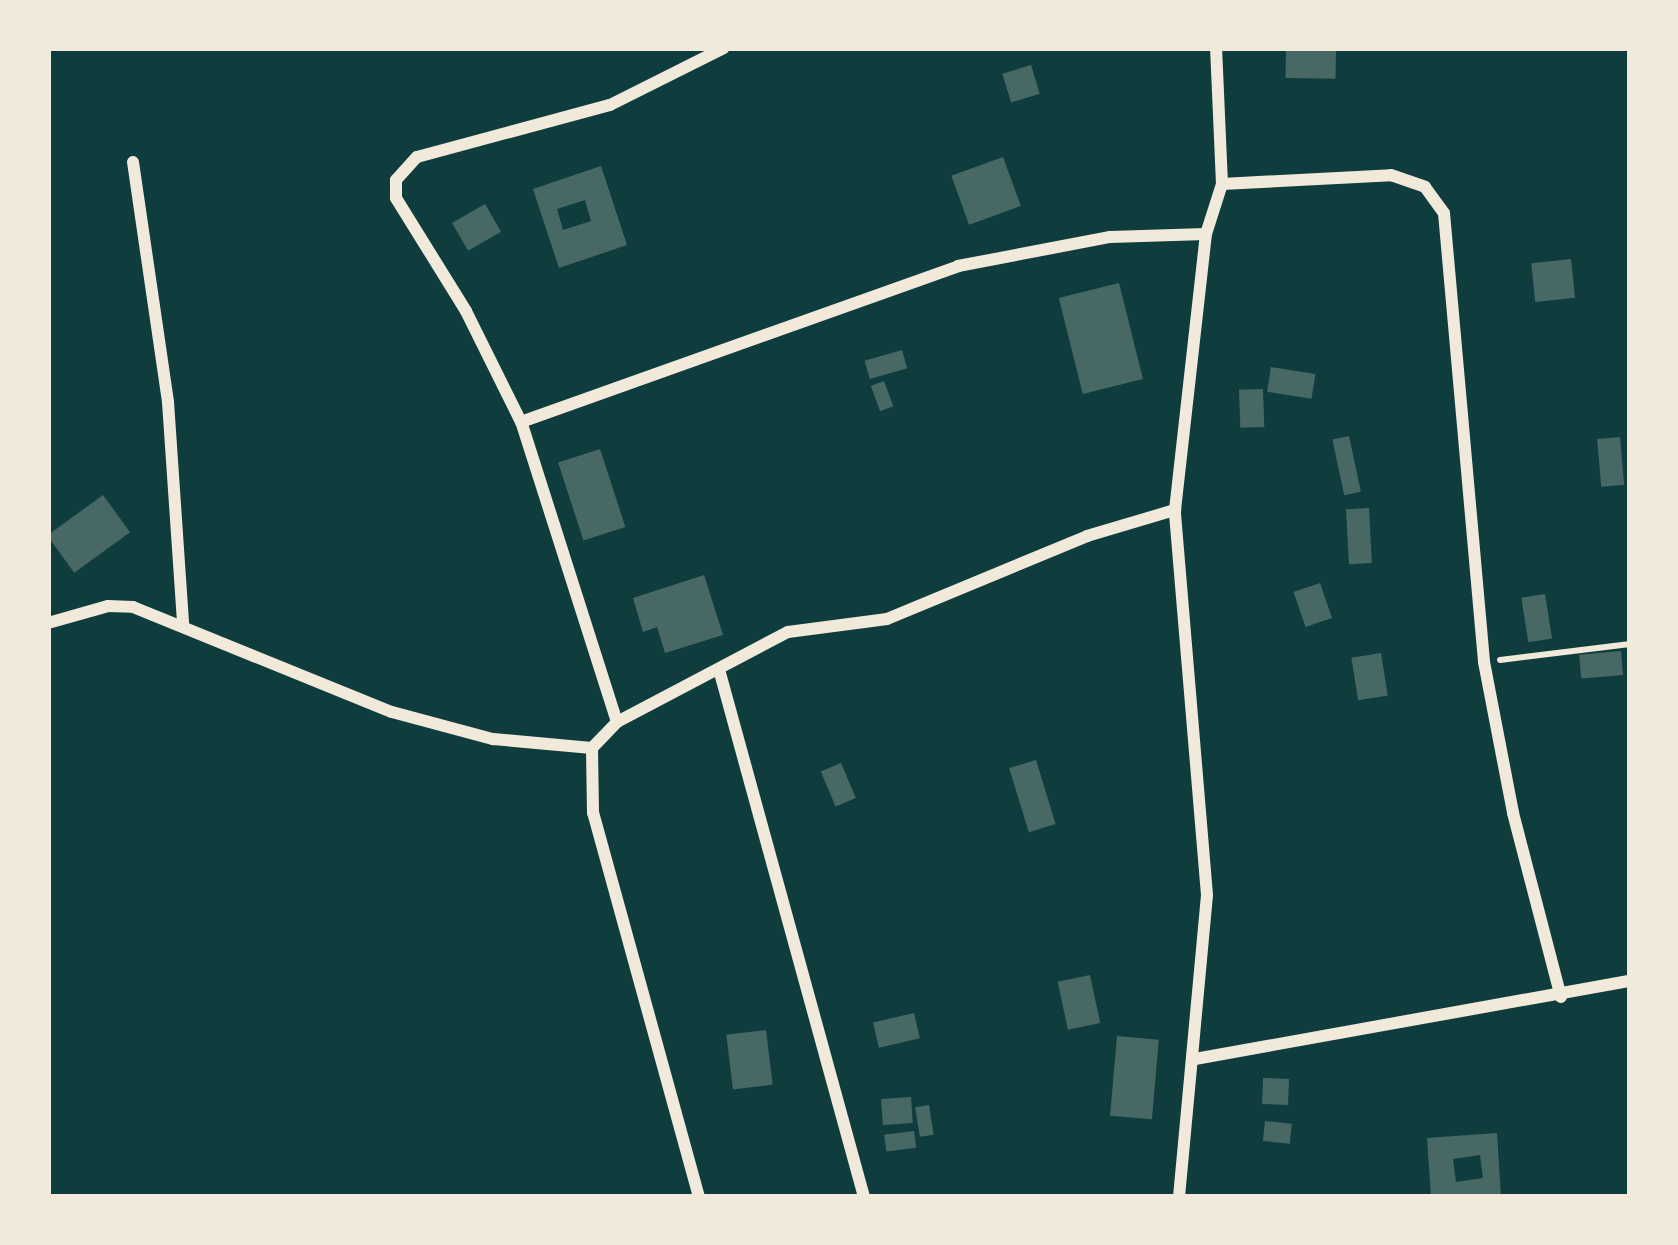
<!DOCTYPE html>
<html>
<head>
<meta charset="utf-8">
<style>
  body { margin:0 }
  #map { position:relative; width:1678px; height:1245px; overflow:hidden; background:#0f3d3e; font-family:Karla,sans-serif }
  div>[style] { position:absolute }
  [style*='--x'] { left:calc(var(--x)*1px); top:calc(var(--y)*1px); width:calc(var(--w)*1px); rotate:calc(var(--a)*1deg) }
  .building>* { inset:0; background:#486865; transform-origin:0 0 }
  .path>* { height:6px; margin:-3px; padding:0 3px; transform-origin:3px; border-radius:3px; background:#f1e9da }
  .minor>* { height:12px; margin:-6px; padding:0 6px; transform-origin:6px; border-radius:6px; background:#f1e9da }
  span { translate:-50% -50%; white-space:nowrap; text-align:center; line-height:1.15; -webkit-text-stroke:10px #f1e9da; paint-order:stroke }
  .frame { position:absolute; inset:0; border:51px solid #f1e9da; pointer-events:none }
</style>
</head>
<body>
<div id="map">
  <div class="building">
    <div style="left:1286px;top:48px;width:50px;height:30px;rotate:1deg"></div>
    <div style="left:1031px;top:65px;width:30px;height:30px;rotate:73deg"></div>
    <div style="left:1003px;top:157px;width:52px;height:55px;rotate:70deg"></div>
    <div style="clip-path:polygon(evenodd,601px 166px,627px 245px,559px 268px,533px 189px,601px 166px,585px 200px,591px 221px,563px 230px,557px 209px,585px 200px)"></div>
    <div style="left:485px;top:204px;width:32px;height:38px;rotate:60deg"></div>
    <div style="left:1571px;top:259px;width:39px;height:40px;rotate:84deg"></div>
    <div style="left:1119px;top:283px;width:99px;height:62px;rotate:76deg"></div>
    <div style="left:902px;top:350px;width:19px;height:39px;rotate:74deg"></div>
    <div style="left:1271px;top:367px;width:45px;height:25px;rotate:9deg"></div>
    <div style="left:884px;top:381px;width:27px;height:14px;rotate:70deg"></div>
    <div style="left:1263px;top:389px;width:38px;height:24px;rotate:88deg"></div>
    <div style="left:1349px;top:436px;width:57px;height:17px;rotate:78deg"></div>
    <div style="left:1620px;top:437px;width:48px;height:23px;rotate:85deg"></div>
    <div style="left:600px;top:449px;width:82px;height:44px;rotate:72deg"></div>
    <div style="left:103px;top:495px;width:46px;height:69px;rotate:54deg"></div>
    <div style="left:1369px;top:508px;width:55px;height:23px;rotate:87deg"></div>
    <div style="clip-path:polygon(704px 575px,723px 635px,665px 653px,657px 627px,643px 632px,633px 598px)"></div>
    <div style="left:1320px;top:583px;width:37px;height:28px;rotate:71deg"></div>
    <div style="left:1545px;top:594px;width:45px;height:24px;rotate:81deg"></div>
    <div style="left:1621px;top:651px;width:24px;height:42px;rotate:85deg"></div>
    <div style="left:1381px;top:653px;width:43px;height:30px;rotate:81deg"></div>
    <div style="left:1036px;top:760px;width:67px;height:28px;rotate:73deg"></div>
    <div style="left:841px;top:763px;width:38px;height:22px;rotate:67deg"></div>
    <div style="left:1090px;top:975px;width:49px;height:33px;rotate:78deg"></div>
    <div style="left:914px;top:1013px;width:26px;height:42px;rotate:77deg"></div>
    <div style="left:766px;top:1030px;width:55px;height:40px;rotate:83deg"></div>
    <div style="left:1117px;top:1036px;width:42px;height:80px;rotate:5deg"></div>
    <div style="left:1263px;top:1078px;width:26px;height:26px;rotate:2deg"></div>
    <div style="left:911px;top:1097px;width:26px;height:30px;rotate:86deg"></div>
    <div style="left:929px;top:1105px;width:30px;height:14px;rotate:81deg"></div>
    <div style="left:1265px;top:1121px;width:27px;height:20px;rotate:6deg"></div>
    <div style="left:914px;top:1131px;width:17px;height:30px;rotate:83deg"></div>
    <div style="clip-path:polygon(evenodd,1497px 1133px,1501px 1197px,1431px 1197px,1427px 1138px,1497px 1133px,1480px 1155px,1483px 1178px,1456px 1182px,1453px 1159px,1480px 1155px)"></div>
  </div>
  <div class="path">
    <div style="--x:1500;--y:660;--w:131;--a:-7"></div>
  </div>
  <div class="minor">
    <div style="--x:133;--y:162;--w:243;--a:81.7"></div>
    <div style="--x:168;--y:402;--w:223;--a:86.1"></div>
    <div style="--x:1222;--y:184;--w:169;--a:-3"></div>
    <div style="--x:1391;--y:175;--w:36;--a:19"></div>
    <div style="--x:1425;--y:187;--w:32;--a:54"></div>
    <div style="--x:1444;--y:213;--w:451;--a:84.9"></div>
    <div style="--x:1484;--y:662;--w:154;--a:79.1"></div>
    <div style="--x:1513;--y:813;--w:190;--a:75.4"></div>
    <div style="--x:521;--y:422;--w:464;--a:-19.6"></div>
    <div style="--x:958;--y:266;--w:155;--a:-10.8"></div>
    <div style="--x:1110;--y:237;--w:96;--a:-1.8"></div>
    <div style="--x:48;--y:623;--w:62;--a:-15.8"></div>
    <div style="--x:108;--y:606;--w:25;--a:2"></div>
    <div style="--x:133;--y:607;--w:279;--a:22.1"></div>
    <div style="--x:392;--y:712;--w:105;--a:15"></div>
    <div style="--x:493;--y:739;--w:99;--a:5.2"></div>
    <div style="--x:720;--y:673;--w:543;--a:74.63"></div>
    <div style="--x:617;--y:722;--w:315;--a:-107.7"></div>
    <div style="--x:521;--y:422;--w:124;--a:-116.4"></div>
    <div style="--x:466;--y:311;--w:133;--a:-121.8"></div>
    <div style="--x:396;--y:198;--w:18;--a:-90"></div>
    <div style="--x:396;--y:180;--w:31;--a:-48"></div>
    <div style="--x:417;--y:157;--w:200;--a:-15.1"></div>
    <div style="--x:610;--y:105;--w:127;--a:-26.6"></div>
    <div style="--x:1195;--y:1059;--w:442;--a:-10.2"></div>
    <div style="--x:699;--y:1197;--w:398;--a:-105.4"></div>
    <div style="--x:593;--y:813;--w:65;--a:-90.9"></div>
    <div style="--x:592;--y:748;--w:36;--a:-46"></div>
    <div style="--x:617;--y:722;--w:193;--a:-27.8"></div>
    <div style="--x:788;--y:632;--w:100;--a:-7.5"></div>
    <div style="--x:887;--y:619;--w:217;--a:-22.5"></div>
    <div style="--x:1087;--y:536;--w:92;--a:-16.5"></div>
    <div style="--x:1179;--y:1197;--w:303;--a:-84.7"></div>
    <div style="--x:1207;--y:895;--w:386;--a:-94.8"></div>
    <div style="--x:1175;--y:510;--w:278;--a:-83.6"></div>
    <div style="--x:1206;--y:234;--w:52;--a:-72.3"></div>
    <div style="--x:1222;--y:184;--w:136;--a:-92.5"></div>
  </div>
  <div class="frame"></div>
</div>
</body>
</html>
